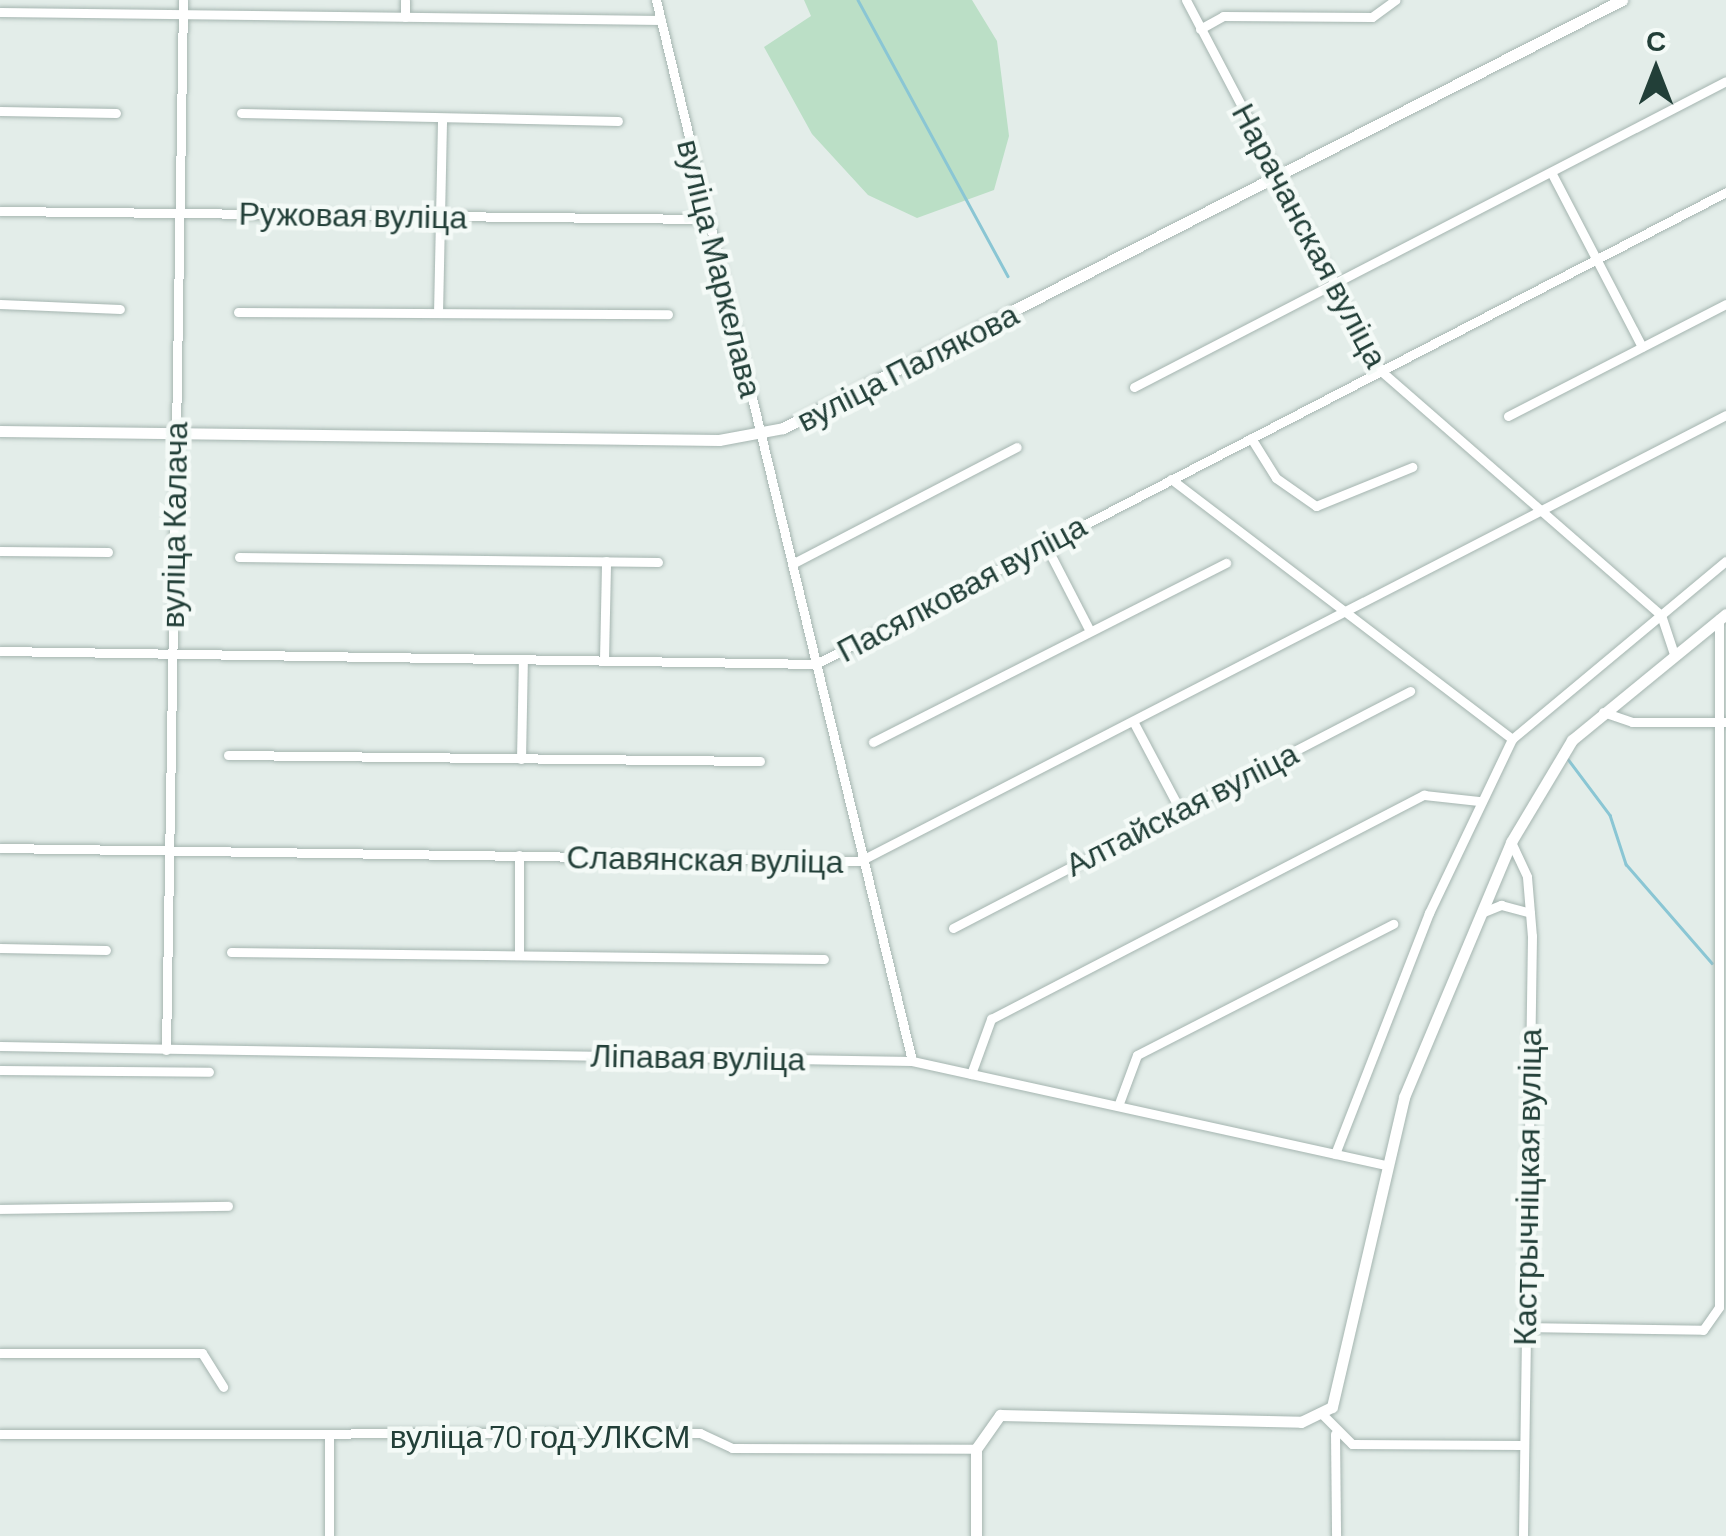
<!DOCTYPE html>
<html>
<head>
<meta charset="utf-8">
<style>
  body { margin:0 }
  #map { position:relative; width:1726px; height:1536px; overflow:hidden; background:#e3ede9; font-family:Barlow,sans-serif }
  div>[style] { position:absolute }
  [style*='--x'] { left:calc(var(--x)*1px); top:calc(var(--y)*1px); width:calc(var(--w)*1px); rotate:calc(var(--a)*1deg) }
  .green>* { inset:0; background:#bbdfc6 }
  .stream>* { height:2.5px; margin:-1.25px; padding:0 1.25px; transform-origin:1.25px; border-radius:1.25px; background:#8ac6d4 }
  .roads { filter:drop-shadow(0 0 2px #a5b5b0) drop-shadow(0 0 2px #a5b5b0) }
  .minor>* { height:9px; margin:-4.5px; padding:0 4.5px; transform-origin:4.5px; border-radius:4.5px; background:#fff }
  .tertiary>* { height:11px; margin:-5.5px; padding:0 5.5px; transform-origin:5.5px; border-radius:5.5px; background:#fff }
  span { translate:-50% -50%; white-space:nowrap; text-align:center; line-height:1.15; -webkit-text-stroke:9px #f4faf7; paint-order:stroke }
  .street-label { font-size:32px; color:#223f38 }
  .north { position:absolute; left:1606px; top:20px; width:100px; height:100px; -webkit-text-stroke:8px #f4faf7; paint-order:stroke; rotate:0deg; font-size:28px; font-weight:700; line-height:40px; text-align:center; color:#223f38 }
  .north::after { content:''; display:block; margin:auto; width:35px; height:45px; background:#223f38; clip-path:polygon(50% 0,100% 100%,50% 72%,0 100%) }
</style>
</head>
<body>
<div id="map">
  <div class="green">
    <div style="clip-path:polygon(804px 0,972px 0,997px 41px,1009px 136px,994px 190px,917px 218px,868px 195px,812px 134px,764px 47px,811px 16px)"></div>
  </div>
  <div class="stream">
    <div style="--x:858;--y:0;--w:314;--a:61.5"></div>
    <div style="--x:1568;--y:759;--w:70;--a:53.1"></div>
    <div style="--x:1610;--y:815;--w:52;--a:71.9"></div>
    <div style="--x:1626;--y:864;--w:131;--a:49"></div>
  </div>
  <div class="roads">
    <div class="minor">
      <div style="--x:656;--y:0;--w:1091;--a:76.43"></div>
      <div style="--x:1186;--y:0;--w:418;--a:62.3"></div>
      <div style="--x:1380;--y:370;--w:373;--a:41.1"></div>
      <div style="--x:1661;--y:615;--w:41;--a:71.6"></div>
      <div style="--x:0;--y:12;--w:661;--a:0.69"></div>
      <div style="--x:405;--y:17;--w:17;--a:-90"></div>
      <div style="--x:1200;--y:29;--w:26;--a:-29"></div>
      <div style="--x:1223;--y:16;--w:149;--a:0.4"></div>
      <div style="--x:1372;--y:17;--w:29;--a:-36"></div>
      <div style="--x:0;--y:111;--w:116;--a:1"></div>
      <div style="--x:241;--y:113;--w:377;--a:1.2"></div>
      <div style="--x:1551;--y:172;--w:197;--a:62.5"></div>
      <div style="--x:0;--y:211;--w:706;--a:0.65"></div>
      <div style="--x:0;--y:304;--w:120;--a:2.4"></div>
      <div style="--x:238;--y:312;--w:430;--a:0.3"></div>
      <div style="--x:438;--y:313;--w:194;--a:-88.8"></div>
      <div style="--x:1134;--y:387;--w:666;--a:-27.33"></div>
      <div style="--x:1508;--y:416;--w:245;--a:-27.2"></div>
      <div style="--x:1251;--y:438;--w:47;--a:58"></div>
      <div style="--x:1276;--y:478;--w:49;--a:35"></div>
      <div style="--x:1316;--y:506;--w:104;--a:-22.1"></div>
      <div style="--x:1171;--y:479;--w:429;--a:37.3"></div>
      <div style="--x:1044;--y:542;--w:98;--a:62.7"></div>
      <div style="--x:0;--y:551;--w:108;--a:0.5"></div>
      <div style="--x:239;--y:557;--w:419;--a:0.7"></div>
      <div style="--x:794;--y:563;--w:251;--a:-27.5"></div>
      <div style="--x:0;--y:651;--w:816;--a:0.91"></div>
      <div style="--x:816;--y:664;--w:1025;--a:-27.41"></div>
      <div style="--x:604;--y:660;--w:99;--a:-88.8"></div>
      <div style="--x:1603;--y:712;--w:31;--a:19"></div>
      <div style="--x:1632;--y:722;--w:94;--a:0"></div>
      <div style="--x:1133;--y:721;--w:98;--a:62.1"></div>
      <div style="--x:873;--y:742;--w:396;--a:-26.9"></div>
      <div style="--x:228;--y:755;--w:532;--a:0.65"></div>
      <div style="--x:521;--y:759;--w:100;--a:-88.9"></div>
      <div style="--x:1511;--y:842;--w:38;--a:65"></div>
      <div style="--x:1527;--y:877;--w:59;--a:85.2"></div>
      <div style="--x:1532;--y:936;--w:600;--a:90.86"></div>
      <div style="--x:0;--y:848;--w:860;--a:0.87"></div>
      <div style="--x:860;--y:861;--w:974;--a:-27.25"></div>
      <div style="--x:1481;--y:913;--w:22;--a:-22"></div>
      <div style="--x:1501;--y:905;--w:30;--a:15"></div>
      <div style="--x:953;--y:928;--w:515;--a:-27.41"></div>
      <div style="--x:0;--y:948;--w:106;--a:1.1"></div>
      <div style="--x:231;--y:952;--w:593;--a:0.68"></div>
      <div style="--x:519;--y:955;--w:100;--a:-90"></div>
      <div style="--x:0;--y:1046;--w:912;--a:0.94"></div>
      <div style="--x:912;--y:1061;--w:483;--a:12.4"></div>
      <div style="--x:166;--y:1050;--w:1050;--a:-89.07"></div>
      <div style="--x:0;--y:1070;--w:209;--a:0.5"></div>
      <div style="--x:971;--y:1074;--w:59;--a:-70"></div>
      <div style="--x:991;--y:1019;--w:488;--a:-27.4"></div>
      <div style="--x:1424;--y:795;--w:55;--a:6.2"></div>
      <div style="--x:1118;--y:1106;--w:54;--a:-69.6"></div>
      <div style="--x:1137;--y:1055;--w:288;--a:-27.1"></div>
      <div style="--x:1335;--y:1154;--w:259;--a:-68.7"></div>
      <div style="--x:1429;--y:913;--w:193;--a:-64.5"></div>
      <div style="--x:1512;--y:739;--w:278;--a:-39.8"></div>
      <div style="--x:0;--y:1209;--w:228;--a:-0.8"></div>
      <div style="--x:1521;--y:1327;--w:182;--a:0.9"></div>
      <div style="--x:1703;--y:1330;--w:28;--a:-55"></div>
      <div style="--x:1719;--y:1307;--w:688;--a:-90"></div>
      <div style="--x:0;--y:1353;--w:202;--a:0"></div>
      <div style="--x:202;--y:1353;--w:40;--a:58"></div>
      <div style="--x:1323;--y:1415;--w:41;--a:45"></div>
      <div style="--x:1352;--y:1444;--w:170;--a:0.3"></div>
      <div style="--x:0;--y:1434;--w:700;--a:-0.08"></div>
      <div style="--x:700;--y:1433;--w:35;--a:25"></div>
      <div style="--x:732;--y:1448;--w:244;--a:0.2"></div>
      <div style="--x:1335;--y:1434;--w:102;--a:89.4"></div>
      <div style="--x:329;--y:1435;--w:101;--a:90"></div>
    </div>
    <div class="tertiary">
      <div style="--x:0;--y:431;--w:719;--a:0.72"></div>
      <div style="--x:719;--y:440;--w:65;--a:-10.6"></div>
      <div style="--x:783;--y:428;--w:942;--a:-27.03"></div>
      <div style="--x:976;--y:1536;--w:87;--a:-90"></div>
      <div style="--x:976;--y:1449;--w:42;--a:-54.8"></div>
      <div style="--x:1000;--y:1415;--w:301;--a:1.3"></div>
      <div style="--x:1301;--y:1422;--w:34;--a:-26"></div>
      <div style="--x:1332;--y:1407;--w:318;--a:-76.9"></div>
      <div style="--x:1404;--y:1097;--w:277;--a:-67.2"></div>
      <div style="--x:1511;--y:842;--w:119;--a:-59.1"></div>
      <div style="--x:1572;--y:740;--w:199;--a:-39.3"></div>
    </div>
  </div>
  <div class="street-label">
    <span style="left:353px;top:214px;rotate:1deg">Ружовая вуліца</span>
    <span style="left:1311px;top:235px;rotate:62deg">Нарачанская вуліца</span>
    <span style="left:721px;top:268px;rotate:76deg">вуліца Маркелава</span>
    <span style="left:907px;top:366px;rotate:-27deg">вуліца Палякова</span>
    <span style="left:173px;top:525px;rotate:-89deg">вуліца Калача</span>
    <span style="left:961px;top:587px;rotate:-28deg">Пасялковая вуліца</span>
    <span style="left:1181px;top:808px;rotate:-27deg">Алтайская вуліца</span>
    <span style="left:705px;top:858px;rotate:1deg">Славянская вуліца</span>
    <span style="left:698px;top:1056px;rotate:1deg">Ліпавая вуліца</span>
    <span style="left:1526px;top:1187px;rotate:-89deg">Кастрычніцкая вуліца</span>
    <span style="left:540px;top:1435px">вуліца 70 год УЛКСМ</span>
  </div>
  <div class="north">С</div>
</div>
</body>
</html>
